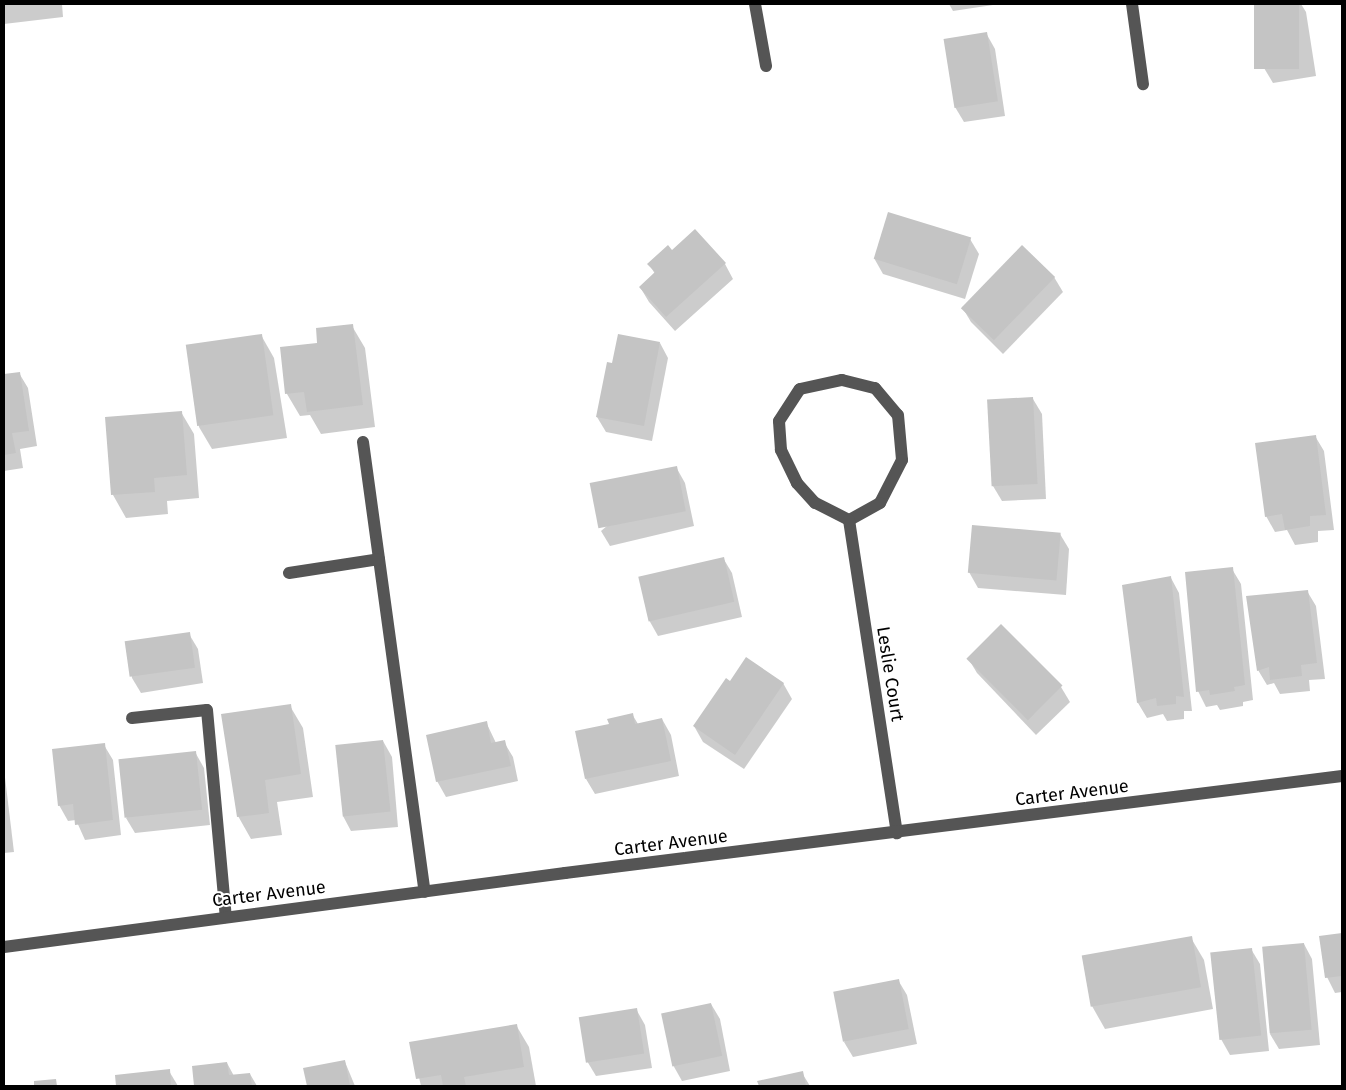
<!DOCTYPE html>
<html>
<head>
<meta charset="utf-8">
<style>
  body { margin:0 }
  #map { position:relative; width:1346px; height:1090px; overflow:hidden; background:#fff; font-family:"Fira Sans",sans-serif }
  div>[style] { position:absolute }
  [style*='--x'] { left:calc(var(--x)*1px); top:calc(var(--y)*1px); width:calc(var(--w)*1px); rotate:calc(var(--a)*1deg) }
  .shadow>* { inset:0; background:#0003 }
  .building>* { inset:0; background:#c4c4c4; transform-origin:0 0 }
  .minor>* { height:12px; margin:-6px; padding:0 6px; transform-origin:6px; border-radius:6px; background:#555 }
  span { translate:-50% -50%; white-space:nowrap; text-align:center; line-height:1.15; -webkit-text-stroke:4px #fff; paint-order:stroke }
  .street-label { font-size:18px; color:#000 }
  .frame { position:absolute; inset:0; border:5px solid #000; pointer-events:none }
</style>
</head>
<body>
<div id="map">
  <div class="shadow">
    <div style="clip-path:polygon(4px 4px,62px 4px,63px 17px,4px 24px)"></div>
    <div style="clip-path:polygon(949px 4px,993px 4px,993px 5px,953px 11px)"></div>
    <div style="clip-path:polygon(1255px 4px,1301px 4px,1306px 12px,1316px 76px,1273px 83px,1264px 68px)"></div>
    <div style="clip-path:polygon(986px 33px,995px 49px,1005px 116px,964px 122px,955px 107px)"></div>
    <div style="clip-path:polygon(970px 239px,979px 254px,965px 299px,883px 274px,874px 258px)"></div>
    <div style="clip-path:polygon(672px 252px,725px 264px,733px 279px,675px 331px,649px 302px,640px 287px,655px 274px,649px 264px)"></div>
    <div style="clip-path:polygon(1054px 277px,1063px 292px,1003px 354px,971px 322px,962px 307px)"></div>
    <div style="clip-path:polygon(352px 326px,365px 348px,375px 427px,321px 434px,310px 415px,300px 416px,287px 394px,281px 348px,319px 344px)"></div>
    <div style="clip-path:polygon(261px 335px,274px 358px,287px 438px,212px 449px,199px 427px,187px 347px)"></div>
    <div style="clip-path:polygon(660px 343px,668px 358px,652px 441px,606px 432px,597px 417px,613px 364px)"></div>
    <div style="clip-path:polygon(19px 373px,28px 388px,37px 446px,20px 449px,23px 468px,4px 471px,4px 376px)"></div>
    <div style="clip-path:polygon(1033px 399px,1042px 414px,1046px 499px,1002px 501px,993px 486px,988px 402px)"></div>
    <div style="clip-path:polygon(181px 412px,194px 434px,199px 498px,167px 501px,168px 514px,126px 518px,113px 495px,106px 418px)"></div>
    <div style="clip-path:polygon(1315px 436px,1324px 451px,1334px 530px,1318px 531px,1318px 542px,1295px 545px,1287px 530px,1275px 532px,1266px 516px)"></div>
    <div style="clip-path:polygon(676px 467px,685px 483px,694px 526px,610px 546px,601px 531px)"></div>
    <div style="clip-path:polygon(1060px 534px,1069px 549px,1066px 595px,978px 588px,969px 572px)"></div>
    <div style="clip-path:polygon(723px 558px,732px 573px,742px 617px,658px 636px,649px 620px)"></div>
    <div style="clip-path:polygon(1232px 569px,1241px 584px,1253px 700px,1243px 702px,1243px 706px,1220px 710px,1217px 705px,1206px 707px,1198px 691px)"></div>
    <div style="clip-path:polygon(1171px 578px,1179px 593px,1192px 711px,1184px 711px,1184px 719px,1167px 721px,1163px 714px,1147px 718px,1138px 703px,1124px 586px)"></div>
    <div style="clip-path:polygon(1307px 591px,1316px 606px,1325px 679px,1309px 680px,1310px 691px,1280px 694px,1274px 683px,1267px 685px,1258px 670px)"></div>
    <div style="clip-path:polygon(189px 634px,198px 649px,203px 683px,141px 693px,132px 678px,127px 644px)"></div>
    <div style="clip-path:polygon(968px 658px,1061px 687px,1070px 702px,1036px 735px,977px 673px)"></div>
    <div style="clip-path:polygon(730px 683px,783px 683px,792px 699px,744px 769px,703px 742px,694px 726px)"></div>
    <div style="clip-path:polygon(290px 706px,303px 728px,313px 797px,277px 802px,282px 835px,251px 839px,238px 816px)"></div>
    <div style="clip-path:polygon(632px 714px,638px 724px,662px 719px,671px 735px,679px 776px,595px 794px,586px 779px,610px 725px)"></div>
    <div style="clip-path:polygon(486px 722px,496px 743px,504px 742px,513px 757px,518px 781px,446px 797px,437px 781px)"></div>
    <div style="clip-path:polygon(383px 741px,392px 757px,398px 827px,351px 831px,343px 816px)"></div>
    <div style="clip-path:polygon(104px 745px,113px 760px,121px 835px,85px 840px,76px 820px,68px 821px,59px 805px)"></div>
    <div style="clip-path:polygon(195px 752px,204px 768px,210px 825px,135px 833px,126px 818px)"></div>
    <div style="clip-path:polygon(4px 769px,14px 852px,4px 853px)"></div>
    <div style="clip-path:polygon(1342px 934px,1342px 992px,1335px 993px,1327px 977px,1321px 937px)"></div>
    <div style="clip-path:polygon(1191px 938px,1204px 960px,1213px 1009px,1105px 1029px,1092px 1006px)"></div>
    <div style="clip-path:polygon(1304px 944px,1312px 959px,1320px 1045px,1279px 1049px,1270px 1034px)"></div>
    <div style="clip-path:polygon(1251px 949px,1260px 964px,1269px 1051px,1230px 1055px,1221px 1039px)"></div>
    <div style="clip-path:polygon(898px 980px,907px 995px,917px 1044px,853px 1057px,844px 1042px)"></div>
    <div style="clip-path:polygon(711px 1004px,720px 1019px,730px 1071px,682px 1081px,673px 1065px)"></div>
    <div style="clip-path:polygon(636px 1009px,645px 1025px,652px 1068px,596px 1076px,587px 1061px,580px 1018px)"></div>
    <div style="clip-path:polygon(516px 1025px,529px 1047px,536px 1086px,421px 1086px,411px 1043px)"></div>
    <div style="clip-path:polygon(345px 1062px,355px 1086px,308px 1086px,305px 1069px)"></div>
    <div style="clip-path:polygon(227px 1063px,234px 1076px,250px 1074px,257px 1086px,195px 1086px,193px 1067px)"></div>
    <div style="clip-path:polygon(169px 1071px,178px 1086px,117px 1086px,116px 1076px)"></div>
    <div style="clip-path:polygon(802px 1073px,810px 1086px,760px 1086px,759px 1082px)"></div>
  </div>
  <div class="building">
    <div style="left:1254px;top:4px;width:45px;height:65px"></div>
    <div style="left:987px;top:32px;width:70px;height:44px;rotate:81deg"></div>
    <div style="left:888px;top:212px;width:87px;height:49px;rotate:17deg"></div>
    <div style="clip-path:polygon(695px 229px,726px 263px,666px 317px,639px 287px,655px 272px,647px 264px,668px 245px,672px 250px)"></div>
    <div style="left:1022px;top:245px;width:46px;height:88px;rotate:44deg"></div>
    <div style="clip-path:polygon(353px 324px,363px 405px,307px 412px,304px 392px,285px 394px,280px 347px,317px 343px,316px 328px)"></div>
    <div style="left:262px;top:334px;width:82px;height:77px;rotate:82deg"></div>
    <div style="clip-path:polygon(618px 334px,660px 342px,644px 426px,596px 417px,607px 362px,612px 363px)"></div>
    <div style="clip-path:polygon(20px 372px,29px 431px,12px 433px,16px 453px,4px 455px,4px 374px)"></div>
    <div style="left:1033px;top:397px;width:87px;height:46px;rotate:87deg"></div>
    <div style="clip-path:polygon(182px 411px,187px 475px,154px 478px,155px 492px,111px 495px,105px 417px)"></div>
    <div style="clip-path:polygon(1316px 435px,1326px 515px,1310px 516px,1310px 526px,1285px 530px,1282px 514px,1265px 517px,1255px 443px)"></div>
    <div style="left:677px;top:466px;width:46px;height:89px;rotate:79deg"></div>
    <div style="left:972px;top:525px;width:89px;height:48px;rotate:5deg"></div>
    <div style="left:724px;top:557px;width:46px;height:88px;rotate:77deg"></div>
    <div style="clip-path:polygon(1233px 567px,1245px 685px,1234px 687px,1235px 691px,1210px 695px,1209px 690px,1196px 692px,1185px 572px)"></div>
    <div style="clip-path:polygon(1171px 576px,1184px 697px,1176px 696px,1176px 704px,1157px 706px,1156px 698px,1137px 703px,1122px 585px)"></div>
    <div style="clip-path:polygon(1308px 590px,1317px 663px,1301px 665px,1302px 676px,1270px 680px,1269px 667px,1257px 671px,1246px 596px)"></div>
    <div style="left:1001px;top:624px;width:87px;height:49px;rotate:45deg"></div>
    <div style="left:190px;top:632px;width:36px;height:66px;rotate:82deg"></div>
    <div style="clip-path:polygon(746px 657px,784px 683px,735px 755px,693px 726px,726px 678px,730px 681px)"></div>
    <div style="clip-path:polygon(291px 704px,301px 774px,265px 780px,269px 813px,237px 817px,221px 714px)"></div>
    <div style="clip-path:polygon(633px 713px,635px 724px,662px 718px,671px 761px,585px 779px,575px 731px,609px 724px,607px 719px)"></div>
    <div style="clip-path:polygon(487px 721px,491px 743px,505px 740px,511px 766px,436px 782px,426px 735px)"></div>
    <div style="left:383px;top:740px;width:72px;height:48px;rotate:84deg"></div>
    <div style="clip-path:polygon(105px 743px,113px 820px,75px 825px,73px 804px,58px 806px,52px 749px)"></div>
    <div style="left:196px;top:751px;width:59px;height:78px;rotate:84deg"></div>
    <div style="clip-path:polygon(1342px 933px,1342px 976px,1325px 978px,1319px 936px)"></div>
    <div style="left:1192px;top:936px;width:52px;height:112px;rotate:80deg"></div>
    <div style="left:1304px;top:943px;width:87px;height:42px;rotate:85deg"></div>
    <div style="left:1252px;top:948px;width:88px;height:42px;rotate:84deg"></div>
    <div style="left:899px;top:979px;width:51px;height:67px;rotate:79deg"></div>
    <div style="left:711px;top:1003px;width:54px;height:51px;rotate:78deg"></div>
    <div style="left:637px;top:1008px;width:46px;height:59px;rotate:81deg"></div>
    <div style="clip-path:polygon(517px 1024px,524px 1067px,464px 1077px,466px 1086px,443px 1086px,441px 1075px,416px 1079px,409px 1042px)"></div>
    <div style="clip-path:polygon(345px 1060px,350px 1086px,307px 1086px,303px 1068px)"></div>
    <div style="clip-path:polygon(227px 1062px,229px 1075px,250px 1073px,252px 1086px,194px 1086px,192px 1066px)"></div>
    <div style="clip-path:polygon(170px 1069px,171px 1086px,116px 1086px,115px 1075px)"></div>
    <div style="clip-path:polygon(803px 1071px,806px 1086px,759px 1086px,757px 1081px)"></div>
    <div style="clip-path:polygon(56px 1079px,57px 1086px,34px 1086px,34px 1081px)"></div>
  </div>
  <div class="minor">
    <div style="--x:755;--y:4;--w:63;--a:79.9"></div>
    <div style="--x:1132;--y:4;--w:81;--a:82.2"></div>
    <div style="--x:842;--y:380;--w:34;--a:14"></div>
    <div style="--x:875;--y:388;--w:35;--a:50"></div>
    <div style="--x:898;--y:415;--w:45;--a:84.9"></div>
    <div style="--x:902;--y:460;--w:48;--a:117.1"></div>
    <div style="--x:880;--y:503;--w:35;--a:151"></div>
    <div style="--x:849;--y:520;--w:38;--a:-153"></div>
    <div style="--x:815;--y:503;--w:27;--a:-132"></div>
    <div style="--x:797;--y:483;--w:37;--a:-116"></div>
    <div style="--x:781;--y:450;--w:29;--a:-94"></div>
    <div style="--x:779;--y:421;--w:38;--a:-57"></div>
    <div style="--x:800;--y:389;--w:43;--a:-12.1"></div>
    <div style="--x:363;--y:442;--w:454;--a:82.2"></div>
    <div style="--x:849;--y:520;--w:317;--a:81.3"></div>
    <div style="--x:289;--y:573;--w:91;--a:-8.8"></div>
    <div style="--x:132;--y:718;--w:75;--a:-6.1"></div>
    <div style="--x:207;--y:710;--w:208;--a:84.8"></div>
    <div style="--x:4;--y:947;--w:566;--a:-7.51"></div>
    <div style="--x:565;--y:873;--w:783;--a:-7.12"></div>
  </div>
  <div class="street-label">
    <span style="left:890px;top:674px;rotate:81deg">Leslie Court</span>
    <span style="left:1072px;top:793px;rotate:-7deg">Carter Avenue</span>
    <span style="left:671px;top:843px;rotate:-7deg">Carter Avenue</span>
    <span style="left:269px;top:894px;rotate:-7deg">Carter Avenue</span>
  </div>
  <div class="frame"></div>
</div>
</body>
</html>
